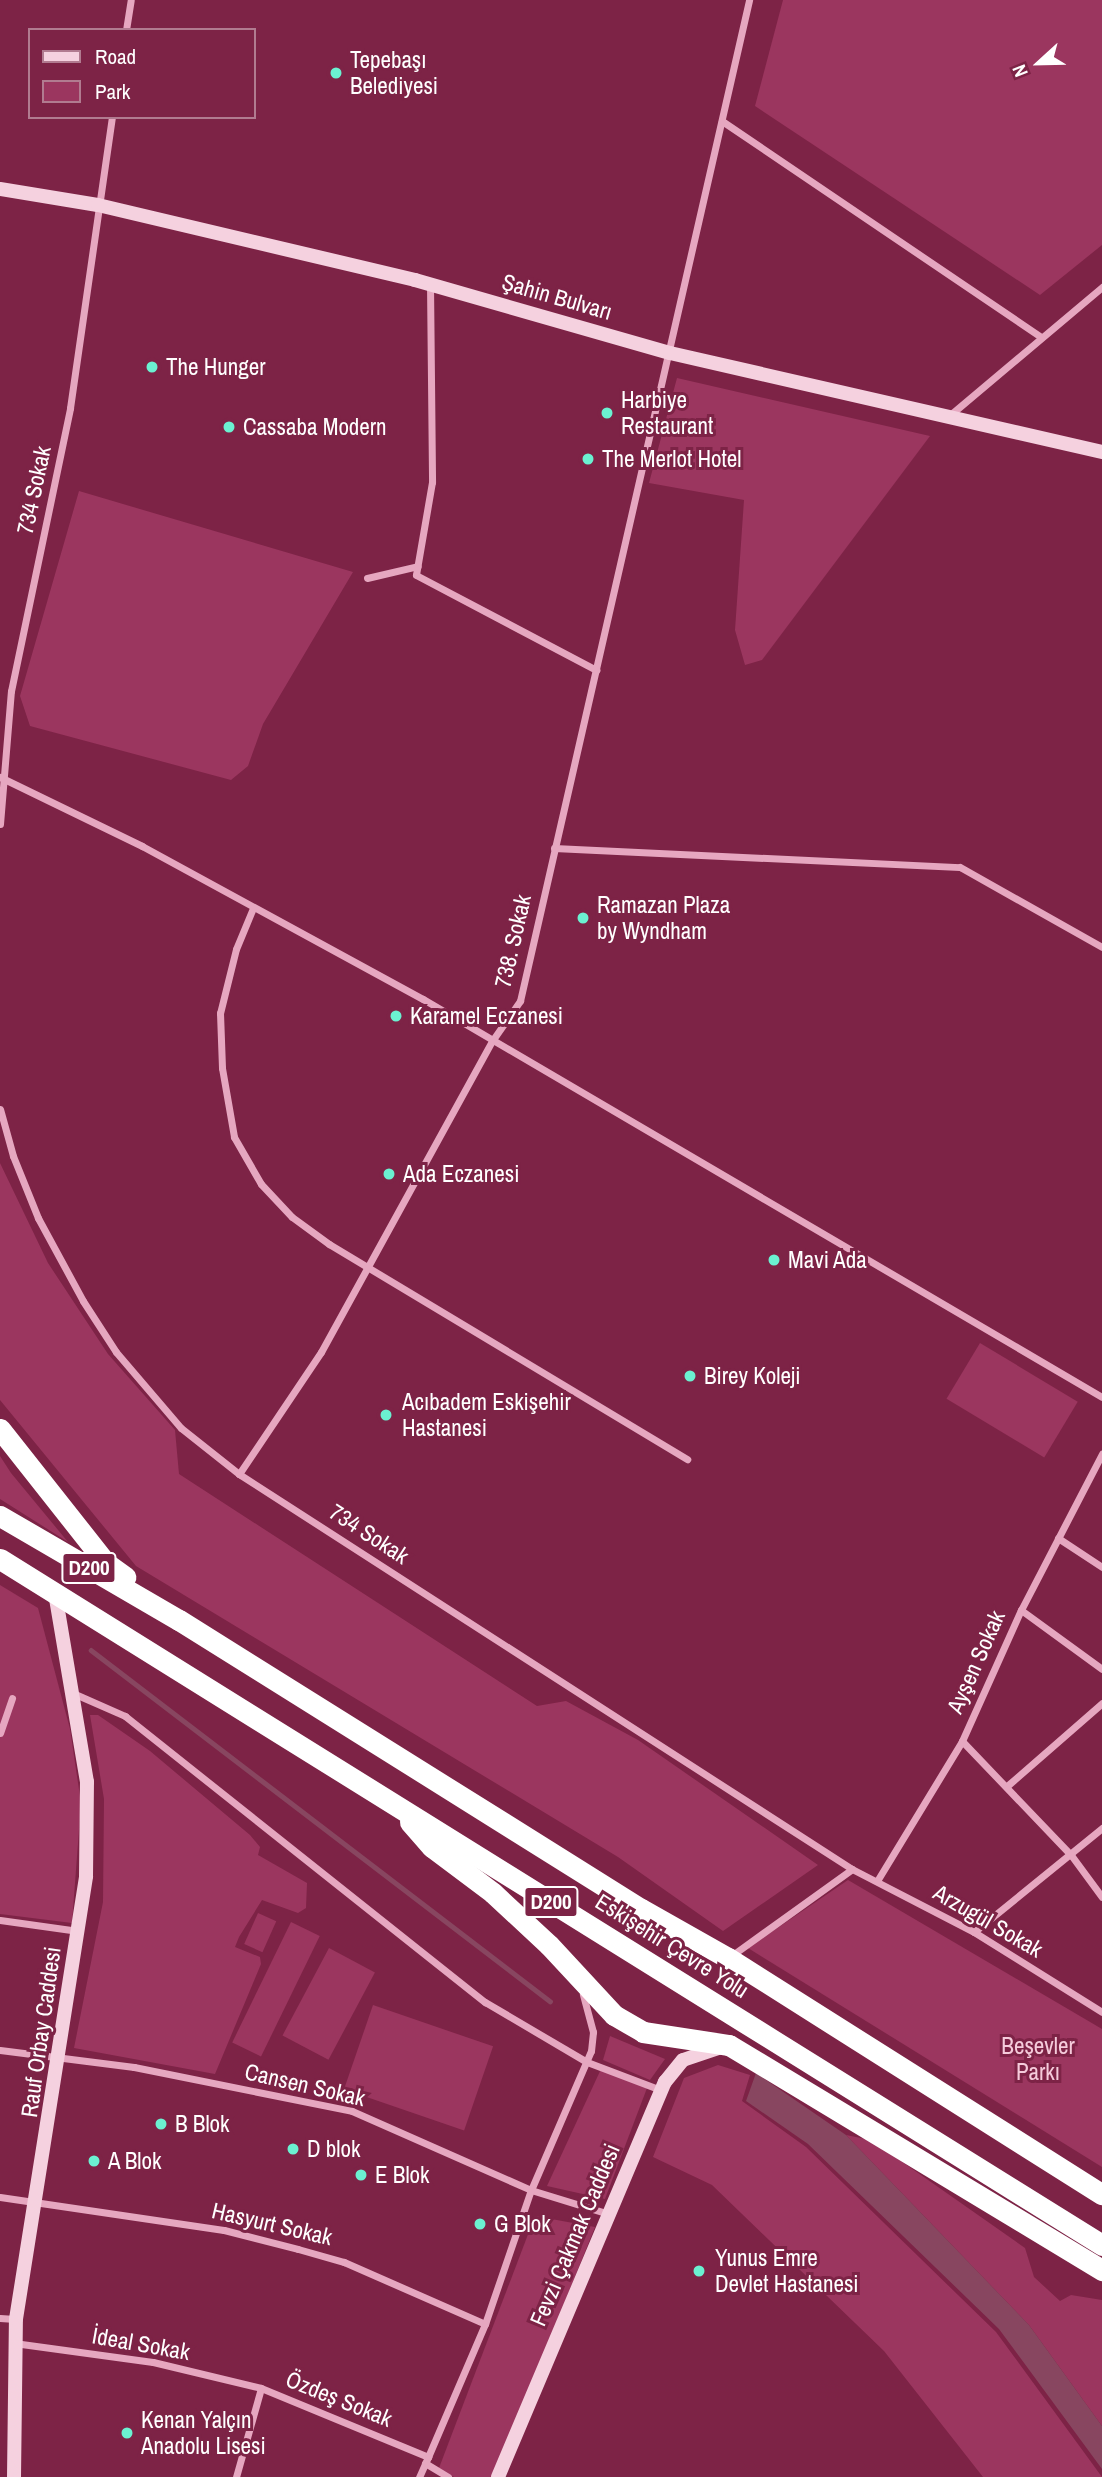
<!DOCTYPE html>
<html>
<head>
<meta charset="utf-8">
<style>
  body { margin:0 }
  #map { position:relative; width:1102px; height:2477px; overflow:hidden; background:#7d2346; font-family:"Archivo Narrow",sans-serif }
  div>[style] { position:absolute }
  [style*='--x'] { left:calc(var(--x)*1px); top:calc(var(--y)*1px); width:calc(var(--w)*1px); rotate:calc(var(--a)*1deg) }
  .green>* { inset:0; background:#9b365f; transform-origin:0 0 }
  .water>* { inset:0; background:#884660 }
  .stream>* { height:4.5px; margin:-2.25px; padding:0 2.25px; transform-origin:2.25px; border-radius:2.25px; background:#884660 }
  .street>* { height:7px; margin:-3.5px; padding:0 3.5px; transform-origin:3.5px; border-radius:3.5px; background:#e6a7c0 }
  .secondary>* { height:14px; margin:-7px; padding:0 7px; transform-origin:7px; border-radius:7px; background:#f5d1df }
  .highway>* { height:21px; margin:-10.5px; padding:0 10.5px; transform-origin:10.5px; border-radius:10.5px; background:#fff }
  .dots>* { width:19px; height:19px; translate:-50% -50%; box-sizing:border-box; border:4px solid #7d2346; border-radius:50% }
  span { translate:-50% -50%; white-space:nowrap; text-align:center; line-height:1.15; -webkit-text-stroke:6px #7d2346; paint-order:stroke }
  .shield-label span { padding:2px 5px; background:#7d2346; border:2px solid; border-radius:5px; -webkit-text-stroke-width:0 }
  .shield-label { font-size:21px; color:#fff; font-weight:700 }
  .poi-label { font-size:23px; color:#fff }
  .left { translate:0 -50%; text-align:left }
  .street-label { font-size:23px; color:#fff }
  .park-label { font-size:23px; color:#f5cbdb }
  .legend { position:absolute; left:28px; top:28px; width:228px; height:91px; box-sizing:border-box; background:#7d2346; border:2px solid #b17b90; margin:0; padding:9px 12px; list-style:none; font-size:21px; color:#fff }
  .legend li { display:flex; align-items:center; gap:14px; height:35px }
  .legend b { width:35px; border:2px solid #b17b90 }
  .north { position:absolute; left:1004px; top:28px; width:70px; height:70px; -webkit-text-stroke:5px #7d2346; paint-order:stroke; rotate:248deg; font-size:19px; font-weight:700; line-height:28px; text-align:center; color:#fff }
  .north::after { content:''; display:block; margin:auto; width:24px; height:32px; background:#fff; clip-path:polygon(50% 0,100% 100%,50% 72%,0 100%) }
</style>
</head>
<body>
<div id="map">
  <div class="green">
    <div style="clip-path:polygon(783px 0,1102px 0,1102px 245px,1040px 295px,755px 106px)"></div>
    <div style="clip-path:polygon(677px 378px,930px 436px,762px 660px,745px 665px,735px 630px,744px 500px,649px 483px)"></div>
    <div style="clip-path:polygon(79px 491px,353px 572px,263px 724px,248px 766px,231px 780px,30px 726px,20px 696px)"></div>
    <div style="clip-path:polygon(0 1163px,48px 1263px,108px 1354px,175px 1430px,179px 1474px,537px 1706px,566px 1701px,638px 1740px,818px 1865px,723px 1931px,618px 1857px,136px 1566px,0 1400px)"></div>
    <div style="left:980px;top:1343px;width:114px;height:65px;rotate:31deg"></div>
    <div style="clip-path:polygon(0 1456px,11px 1473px,68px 1542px,0 1499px)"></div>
    <div style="clip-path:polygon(0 1585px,38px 1608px,70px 1729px,81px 1803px,72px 1923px,0 1914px)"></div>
    <div style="clip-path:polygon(90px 1715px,98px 1715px,150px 1751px,250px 1835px,260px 1847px,258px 1855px,307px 1883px,306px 1908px,298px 1913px,262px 1900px,239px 1937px,235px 1947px,260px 1957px,261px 1964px,215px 2074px,74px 2048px,103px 1902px,104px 1799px)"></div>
    <div style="clip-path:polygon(848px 1880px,1102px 2029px,1102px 2167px,748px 1948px)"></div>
    <div style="left:258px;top:1913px;width:20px;height:34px;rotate:24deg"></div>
    <div style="left:291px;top:1922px;width:32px;height:134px;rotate:26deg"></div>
    <div style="left:329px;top:1948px;width:52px;height:99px;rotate:28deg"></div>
    <div style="left:373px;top:2005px;width:127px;height:89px;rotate:19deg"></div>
    <div style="clip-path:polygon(610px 2036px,665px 2059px,650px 2080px,603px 2060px)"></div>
    <div style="clip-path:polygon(718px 2065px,750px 2075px,742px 2101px,806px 2147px,996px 2332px,1102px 2477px,983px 2477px,884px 2351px,712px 2185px,653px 2157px,684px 2078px)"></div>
    <div style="clip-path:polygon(601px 2069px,647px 2088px,605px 2199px,547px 2186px)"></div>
    <div style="clip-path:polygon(846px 2135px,871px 2140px,1025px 2248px,1034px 2277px,1060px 2301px,1071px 2295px,1102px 2300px,1102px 2426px,1029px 2325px)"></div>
    <div style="clip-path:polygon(535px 2216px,595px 2227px,494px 2477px,454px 2477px,439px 2468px)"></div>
  </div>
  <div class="water">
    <div style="clip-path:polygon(756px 2073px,846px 2135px,1029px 2325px,1102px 2426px,1102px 2469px,999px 2329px,808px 2144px,746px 2101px)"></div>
  </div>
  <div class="stream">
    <div style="--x:91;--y:1650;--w:578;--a:37.41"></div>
  </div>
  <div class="street">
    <div style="--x:126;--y:30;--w:30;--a:-81"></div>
    <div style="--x:722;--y:121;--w:385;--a:34.1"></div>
    <div style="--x:430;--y:284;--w:198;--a:89.4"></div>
    <div style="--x:432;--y:482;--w:94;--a:99.8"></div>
    <div style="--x:416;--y:575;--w:204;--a:27.8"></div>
    <div style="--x:950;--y:415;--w:199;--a:-40.1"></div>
    <div style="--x:367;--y:578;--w:52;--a:-13.2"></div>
    <div style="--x:0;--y:777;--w:158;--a:25.9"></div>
    <div style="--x:142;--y:846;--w:320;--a:28.6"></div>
    <div style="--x:423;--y:999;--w:787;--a:30.38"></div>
    <div style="--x:0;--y:824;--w:133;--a:-85.3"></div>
    <div style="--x:11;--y:691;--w:289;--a:-78.2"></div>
    <div style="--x:70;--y:408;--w:294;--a:-81.8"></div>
    <div style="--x:554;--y:848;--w:406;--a:2.7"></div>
    <div style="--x:960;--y:867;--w:163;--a:29.4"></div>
    <div style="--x:253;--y:908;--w:44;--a:112.5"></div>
    <div style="--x:236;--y:949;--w:66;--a:104"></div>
    <div style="--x:220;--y:1013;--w:55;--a:87.9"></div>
    <div style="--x:222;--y:1068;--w:70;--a:80.1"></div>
    <div style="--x:234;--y:1137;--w:54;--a:60.1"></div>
    <div style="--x:261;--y:1184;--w:45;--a:46.8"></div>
    <div style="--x:292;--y:1217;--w:46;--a:36.1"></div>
    <div style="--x:329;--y:1244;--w:418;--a:31"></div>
    <div style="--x:0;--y:1109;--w:49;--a:74.5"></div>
    <div style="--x:13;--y:1156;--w:67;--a:68"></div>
    <div style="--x:38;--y:1218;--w:94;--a:61.5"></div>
    <div style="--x:83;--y:1301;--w:61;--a:57.1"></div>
    <div style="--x:116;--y:1352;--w:100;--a:49.5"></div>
    <div style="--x:181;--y:1428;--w:74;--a:38.4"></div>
    <div style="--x:239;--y:1474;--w:729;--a:32.8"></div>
    <div style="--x:852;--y:1869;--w:137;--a:27.3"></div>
    <div style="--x:974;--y:1932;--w:151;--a:32"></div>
    <div style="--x:239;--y:1474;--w:147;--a:-56.1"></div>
    <div style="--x:321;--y:1352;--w:355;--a:-61.2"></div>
    <div style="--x:492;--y:1041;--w:49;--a:-55"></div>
    <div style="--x:520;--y:1001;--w:1027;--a:-77.11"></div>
    <div style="--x:1058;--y:1538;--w:53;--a:33.4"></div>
    <div style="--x:1021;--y:1610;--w:100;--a:36.1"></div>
    <div style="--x:75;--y:1694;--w:55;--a:23.7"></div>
    <div style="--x:125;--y:1716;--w:460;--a:38.5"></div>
    <div style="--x:485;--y:2002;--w:118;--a:30.5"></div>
    <div style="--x:587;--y:2062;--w:79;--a:20.7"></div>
    <div style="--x:0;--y:1733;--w:37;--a:-71"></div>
    <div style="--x:962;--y:1741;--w:158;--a:46.3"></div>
    <div style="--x:1071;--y:1855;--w:52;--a:53.6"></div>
    <div style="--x:1007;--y:1786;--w:126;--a:-41.1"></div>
    <div style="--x:877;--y:1881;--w:164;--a:-58.7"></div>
    <div style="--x:962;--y:1741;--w:144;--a:-65.8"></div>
    <div style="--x:1021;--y:1610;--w:176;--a:-62.6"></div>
    <div style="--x:0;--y:1920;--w:79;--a:8"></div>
    <div style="--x:974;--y:1932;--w:165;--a:-39.1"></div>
    <div style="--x:731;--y:1956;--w:149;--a:-35.7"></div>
    <div style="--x:0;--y:2050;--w:135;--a:7.2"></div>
    <div style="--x:134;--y:2067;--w:222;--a:11.4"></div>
    <div style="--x:352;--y:2111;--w:196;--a:23.8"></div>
    <div style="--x:531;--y:2190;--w:82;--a:17.1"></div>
    <div style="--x:0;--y:2197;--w:226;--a:8.4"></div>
    <div style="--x:224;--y:2230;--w:76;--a:14.4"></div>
    <div style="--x:298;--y:2249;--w:48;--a:15.8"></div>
    <div style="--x:344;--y:2262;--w:154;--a:23.7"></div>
    <div style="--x:0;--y:2318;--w:15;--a:4"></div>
    <div style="--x:14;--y:2343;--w:140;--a:7.8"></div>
    <div style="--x:153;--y:2362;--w:111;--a:13.5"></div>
    <div style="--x:428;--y:2457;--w:145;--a:-66.8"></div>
    <div style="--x:485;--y:2324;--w:142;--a:-71.1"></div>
    <div style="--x:531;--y:2190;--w:151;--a:-66.7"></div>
    <div style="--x:591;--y:2051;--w:19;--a:-84"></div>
    <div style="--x:593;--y:2032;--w:39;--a:-105"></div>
    <div style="--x:425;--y:2463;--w:27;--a:31"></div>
    <div style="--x:236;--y:2477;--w:92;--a:-74.3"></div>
    <div style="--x:261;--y:2388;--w:181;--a:22.4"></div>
    <div style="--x:428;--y:2457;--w:22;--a:114"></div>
  </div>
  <div class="secondary">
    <div style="--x:0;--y:189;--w:99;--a:9.3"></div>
    <div style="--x:98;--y:205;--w:326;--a:13.3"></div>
    <div style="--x:415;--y:280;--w:265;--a:16"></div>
    <div style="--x:670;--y:353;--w:443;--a:12.9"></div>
    <div style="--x:14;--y:2477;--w:158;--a:-89.3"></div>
    <div style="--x:16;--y:2319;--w:448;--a:-81"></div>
    <div style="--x:86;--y:1876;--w:94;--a:-89.4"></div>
    <div style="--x:87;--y:1782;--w:192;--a:-99.6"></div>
    <div style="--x:498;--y:2477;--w:429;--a:-67.1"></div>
    <div style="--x:665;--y:2082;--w:28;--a:-51"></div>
    <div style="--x:683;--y:2060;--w:40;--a:-18.9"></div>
  </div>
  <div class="highway">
    <div style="--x:0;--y:1429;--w:171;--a:51.7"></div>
    <div style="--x:106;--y:1563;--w:24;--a:36"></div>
    <div style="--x:0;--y:1516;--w:207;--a:30.2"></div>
    <div style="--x:179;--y:1620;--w:545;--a:32.03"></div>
    <div style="--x:641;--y:1909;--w:100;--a:29.4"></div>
    <div style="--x:728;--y:1958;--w:442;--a:32.3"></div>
    <div style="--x:0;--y:1559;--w:1298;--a:31.9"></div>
    <div style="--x:410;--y:1822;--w:33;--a:49"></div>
    <div style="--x:432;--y:1847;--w:76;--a:37"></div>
    <div style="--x:493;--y:1893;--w:76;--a:42.9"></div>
    <div style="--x:549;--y:1945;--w:96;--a:47.1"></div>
    <div style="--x:614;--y:2015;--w:34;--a:30"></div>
    <div style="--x:643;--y:2032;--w:87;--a:8.6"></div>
    <div style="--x:729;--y:2045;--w:436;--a:31.1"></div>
  </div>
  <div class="dots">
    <div style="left:336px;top:73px;background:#6bf1d1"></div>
    <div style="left:152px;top:367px;background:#6bf1d1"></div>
    <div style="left:607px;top:413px;background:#6bf1d1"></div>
    <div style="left:229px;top:427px;background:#6bf1d1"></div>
    <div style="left:588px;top:459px;background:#6bf1d1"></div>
    <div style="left:583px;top:918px;background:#6bf1d1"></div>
    <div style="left:396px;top:1016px;background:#6bf1d1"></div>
    <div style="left:389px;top:1174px;background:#6bf1d1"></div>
    <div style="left:774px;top:1260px;background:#6bf1d1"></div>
    <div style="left:690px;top:1376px;background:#6bf1d1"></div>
    <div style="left:386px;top:1415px;background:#6bf1d1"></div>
    <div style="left:161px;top:2124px;background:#6bf1d1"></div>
    <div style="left:293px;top:2149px;background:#6bf1d1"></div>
    <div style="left:94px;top:2161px;background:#6bf1d1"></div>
    <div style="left:361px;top:2175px;background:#6bf1d1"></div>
    <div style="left:480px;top:2224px;background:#6bf1d1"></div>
    <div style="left:699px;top:2271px;background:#6bf1d1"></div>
    <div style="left:127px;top:2433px;background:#6bf1d1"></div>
  </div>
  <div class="shield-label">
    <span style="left:89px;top:1568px">D200</span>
    <span style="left:551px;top:1902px">D200</span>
  </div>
  <div class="poi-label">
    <span class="left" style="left:350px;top:73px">Tepebaşı<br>Belediyesi</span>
    <span class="left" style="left:166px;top:367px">The Hunger</span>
    <span class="left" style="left:621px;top:413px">Harbiye<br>Restaurant</span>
    <span class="left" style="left:243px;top:427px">Cassaba Modern</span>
    <span class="left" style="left:602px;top:459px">The Merlot Hotel</span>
    <span class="left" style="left:597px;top:918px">Ramazan Plaza<br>by Wyndham</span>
    <span class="left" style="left:410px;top:1016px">Karamel Eczanesi</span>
    <span class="left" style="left:403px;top:1174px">Ada Eczanesi</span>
    <span class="left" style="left:788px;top:1260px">Mavi Ada</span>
    <span class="left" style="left:704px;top:1376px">Birey Koleji</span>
    <span class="left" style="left:402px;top:1415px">Acıbadem Eskişehir<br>Hastanesi</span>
    <span class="left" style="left:175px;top:2124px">B Blok</span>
    <span class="left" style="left:307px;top:2149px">D blok</span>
    <span class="left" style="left:108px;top:2161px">A Blok</span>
    <span class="left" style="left:375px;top:2175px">E Blok</span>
    <span class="left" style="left:494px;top:2224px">G Blok</span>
    <span class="left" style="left:715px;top:2271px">Yunus Emre<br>Devlet Hastanesi</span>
    <span class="left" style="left:141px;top:2433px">Kenan Yalçın<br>Anadolu Lisesi</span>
  </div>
  <div class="street-label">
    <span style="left:557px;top:297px;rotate:16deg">Şahin Bulvarı</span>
    <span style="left:34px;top:490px;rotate:-78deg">734 Sokak</span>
    <span style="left:513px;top:941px;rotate:-77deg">738. Sokak</span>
    <span style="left:369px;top:1534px;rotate:33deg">734 Sokak</span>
    <span style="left:976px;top:1662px;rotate:-66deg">Ayşen Sokak</span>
    <span style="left:988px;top:1921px;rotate:30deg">Arzugül Sokak</span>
    <span style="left:672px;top:1946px;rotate:32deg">Eskişehir Çevre Yolu</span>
    <span style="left:41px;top:2032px;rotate:-82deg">Rauf Orbay Caddesi</span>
    <span style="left:305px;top:2085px;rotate:13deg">Cansen Sokak</span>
    <span style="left:272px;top:2224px;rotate:13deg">Hasyurt Sokak</span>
    <span style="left:575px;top:2235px;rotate:-67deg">Fevzi Çakmak Caddesi</span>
    <span style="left:141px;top:2344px;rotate:10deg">İdeal Sokak</span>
    <span style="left:339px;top:2399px;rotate:22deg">Özdeş Sokak</span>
  </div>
  <div class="park-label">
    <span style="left:1038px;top:2059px">Beşevler<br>Parkı</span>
  </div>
  <ul class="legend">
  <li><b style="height:9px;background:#f5d1df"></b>Road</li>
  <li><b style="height:19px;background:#9b365f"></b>Park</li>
  </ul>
  <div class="north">N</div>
</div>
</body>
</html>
